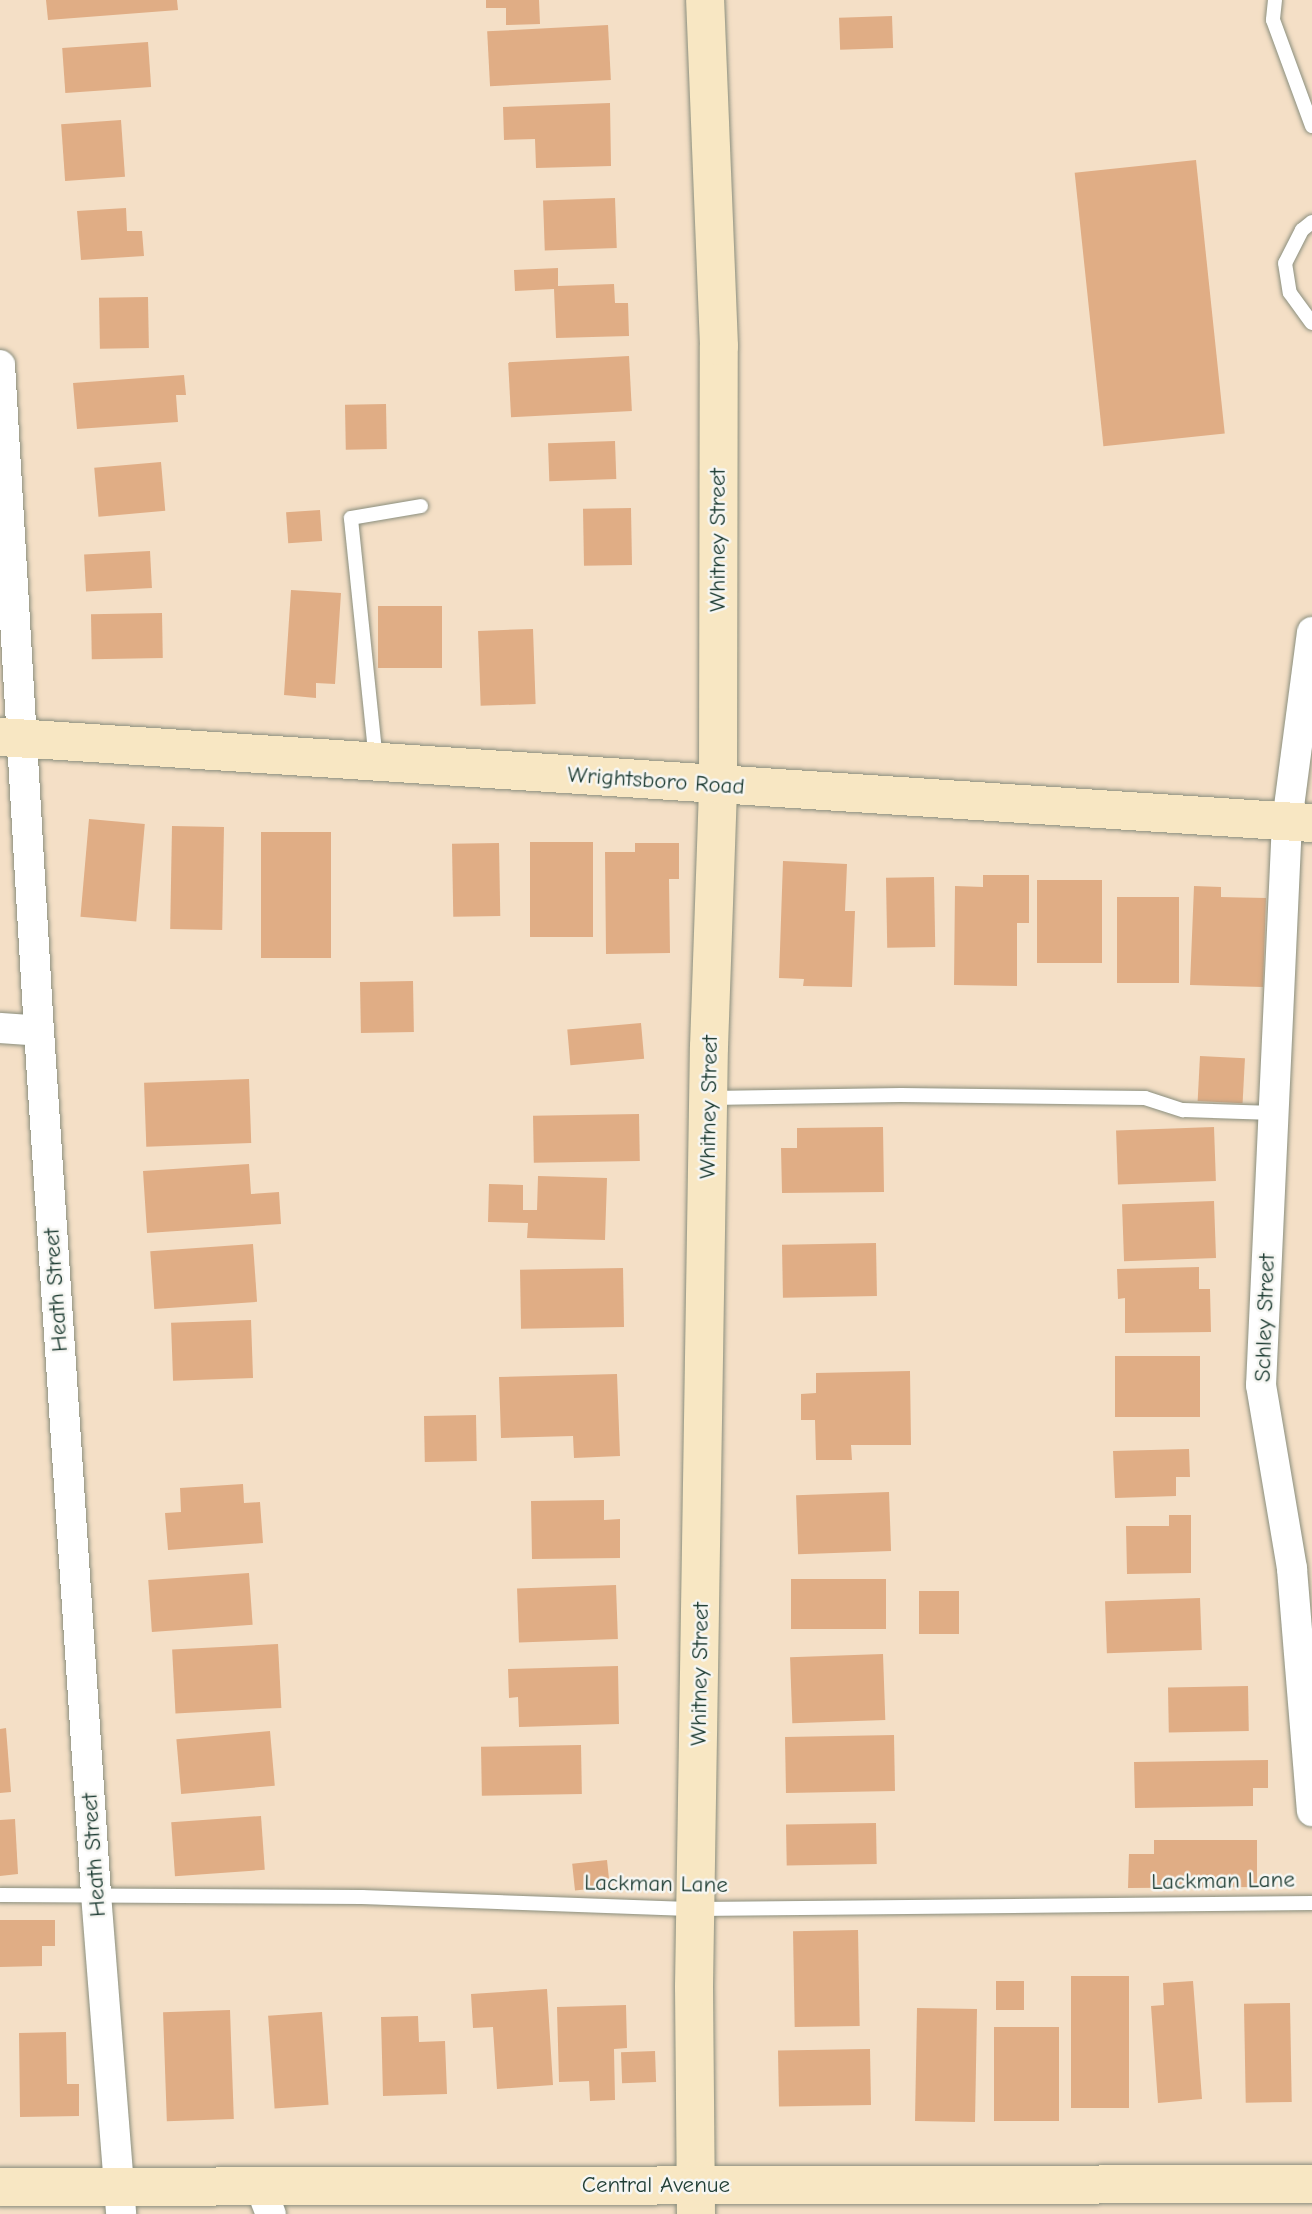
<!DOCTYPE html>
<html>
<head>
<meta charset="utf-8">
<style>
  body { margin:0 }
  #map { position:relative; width:1312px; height:2214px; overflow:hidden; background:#f4dfc6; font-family:"Comic Neue",sans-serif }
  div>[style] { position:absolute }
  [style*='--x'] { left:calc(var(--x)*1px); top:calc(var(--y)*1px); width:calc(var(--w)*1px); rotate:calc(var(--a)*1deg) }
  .building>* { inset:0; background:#e0ad85; transform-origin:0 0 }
  .roads { filter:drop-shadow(0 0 2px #8a8e7d) drop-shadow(0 0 2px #8a8e7d) }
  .lane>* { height:14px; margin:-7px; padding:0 7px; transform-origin:7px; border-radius:7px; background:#fff }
  .street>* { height:30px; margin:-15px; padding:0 15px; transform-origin:15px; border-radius:15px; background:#fff }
  .secondary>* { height:38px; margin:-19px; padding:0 19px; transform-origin:19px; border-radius:19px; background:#f8e7c3 }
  span { translate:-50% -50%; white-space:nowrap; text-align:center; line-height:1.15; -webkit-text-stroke:5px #f6f6f2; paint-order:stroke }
  .street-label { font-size:23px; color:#1f3d34 }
</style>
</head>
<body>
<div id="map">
  <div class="building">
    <div style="clip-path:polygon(46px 0,177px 0,178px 10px,48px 20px)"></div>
    <div style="clip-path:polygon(486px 0,539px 0,540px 24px,506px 25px,506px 8px,486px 8px)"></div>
    <div style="left:892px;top:16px;width:32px;height:53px;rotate:88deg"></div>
    <div style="left:608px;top:25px;width:55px;height:121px;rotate:87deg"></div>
    <div style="left:148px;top:42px;width:45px;height:86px;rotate:86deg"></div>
    <div style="clip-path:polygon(610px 103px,611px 166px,536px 168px,535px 139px,504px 140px,503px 107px)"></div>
    <div style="left:121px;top:120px;width:57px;height:60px;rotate:86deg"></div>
    <div style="left:1196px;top:160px;width:275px;height:122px;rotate:84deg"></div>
    <div style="left:615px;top:198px;width:50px;height:72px;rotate:88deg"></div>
    <div style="clip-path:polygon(126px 208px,127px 231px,142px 231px,144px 256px,81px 260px,77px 211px)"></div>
    <div style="clip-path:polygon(558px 268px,558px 286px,614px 284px,615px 303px,628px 303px,629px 336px,556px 338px,554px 289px,515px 291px,514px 270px)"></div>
    <div style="left:148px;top:297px;width:51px;height:49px;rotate:89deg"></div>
    <div style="left:629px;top:356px;width:55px;height:121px;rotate:87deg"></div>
    <div style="clip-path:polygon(184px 375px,186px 395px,176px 395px,178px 422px,77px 429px,73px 383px)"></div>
    <div style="left:386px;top:404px;width:45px;height:41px;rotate:89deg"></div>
    <div style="left:615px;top:441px;width:38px;height:67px;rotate:88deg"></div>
    <div style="left:161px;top:462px;width:49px;height:67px;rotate:85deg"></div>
    <div style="left:631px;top:508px;width:57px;height:48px;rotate:89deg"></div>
    <div style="left:320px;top:510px;width:31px;height:34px;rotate:86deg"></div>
    <div style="left:150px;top:551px;width:37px;height:66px;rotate:87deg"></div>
    <div style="clip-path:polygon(291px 590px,341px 593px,335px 684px,316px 683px,316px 698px,284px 695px)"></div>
    <div style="left:378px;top:606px;width:64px;height:62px"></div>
    <div style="left:162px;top:613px;width:45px;height:71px;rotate:89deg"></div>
    <div style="left:533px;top:629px;width:75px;height:55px;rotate:88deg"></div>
    <div style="left:89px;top:819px;width:56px;height:98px;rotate:5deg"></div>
    <div style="left:172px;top:826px;width:52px;height:103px;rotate:1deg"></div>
    <div style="left:261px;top:832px;width:70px;height:126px"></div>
    <div style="left:530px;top:842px;width:63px;height:95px"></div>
    <div style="left:499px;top:843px;width:73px;height:47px;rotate:89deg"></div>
    <div style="clip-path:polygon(635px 843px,679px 843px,679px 879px,669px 879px,670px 953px,606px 954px,605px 852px,635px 852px)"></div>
    <div style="clip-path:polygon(783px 861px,847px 864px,845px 911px,855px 911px,852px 987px,803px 986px,804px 979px,779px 978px)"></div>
    <div style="clip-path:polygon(983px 875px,1029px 875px,1029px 923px,1017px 923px,1017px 986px,954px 985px,955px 886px,983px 887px)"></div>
    <div style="left:934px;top:877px;width:70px;height:48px;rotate:89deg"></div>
    <div style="left:1037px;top:880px;width:65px;height:83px"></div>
    <div style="clip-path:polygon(1194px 886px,1221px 887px,1221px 897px,1266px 898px,1263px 987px,1190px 985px)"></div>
    <div style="left:1117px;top:897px;width:62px;height:86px"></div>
    <div style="left:413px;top:981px;width:51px;height:53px;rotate:89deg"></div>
    <div style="left:641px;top:1023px;width:36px;height:74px;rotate:85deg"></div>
    <div style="left:1200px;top:1056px;width:45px;height:45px;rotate:3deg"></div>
    <div style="left:249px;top:1079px;width:64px;height:105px;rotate:88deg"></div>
    <div style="left:639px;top:1114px;width:47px;height:106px;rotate:89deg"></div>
    <div style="clip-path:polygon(883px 1127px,884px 1192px,782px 1193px,781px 1148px,797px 1148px,797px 1128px)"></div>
    <div style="left:1214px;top:1127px;width:54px;height:98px;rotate:88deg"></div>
    <div style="clip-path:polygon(249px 1164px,251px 1194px,279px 1192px,281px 1224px,147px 1233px,143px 1171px)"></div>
    <div style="clip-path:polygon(538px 1176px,607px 1178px,605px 1240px,527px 1238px,528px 1223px,488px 1222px,489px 1184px,523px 1185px,523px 1210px,537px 1210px)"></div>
    <div style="left:1214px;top:1201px;width:57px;height:92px;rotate:88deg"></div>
    <div style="left:876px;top:1243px;width:53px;height:94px;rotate:89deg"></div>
    <div style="left:253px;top:1244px;width:58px;height:103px;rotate:86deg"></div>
    <div style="clip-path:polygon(1199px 1267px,1199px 1289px,1210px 1289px,1211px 1332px,1125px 1333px,1125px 1298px,1118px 1299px,1117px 1269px)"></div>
    <div style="left:623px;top:1268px;width:59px;height:103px;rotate:89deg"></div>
    <div style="left:251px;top:1320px;width:58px;height:80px;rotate:88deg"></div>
    <div style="left:1115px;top:1356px;width:85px;height:61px"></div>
    <div style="clip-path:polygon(910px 1371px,911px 1445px,851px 1445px,852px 1460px,816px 1460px,815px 1420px,801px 1420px,801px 1394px,816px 1393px,816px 1373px)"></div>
    <div style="clip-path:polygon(617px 1374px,620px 1456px,574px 1458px,573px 1436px,501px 1438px,499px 1377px)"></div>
    <div style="left:476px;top:1415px;width:46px;height:52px;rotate:89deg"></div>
    <div style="clip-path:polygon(1189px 1449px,1190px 1477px,1176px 1477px,1176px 1496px,1115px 1498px,1113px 1451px)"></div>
    <div style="clip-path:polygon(243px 1484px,244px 1503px,260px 1502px,263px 1543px,168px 1550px,165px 1513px,181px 1512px,180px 1488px)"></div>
    <div style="left:889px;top:1492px;width:59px;height:93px;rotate:88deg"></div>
    <div style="clip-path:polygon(604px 1500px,604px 1520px,620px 1519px,620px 1558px,532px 1559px,531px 1501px)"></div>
    <div style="clip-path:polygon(1169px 1515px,1191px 1515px,1191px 1573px,1127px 1574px,1126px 1526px,1169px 1526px)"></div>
    <div style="left:249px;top:1573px;width:52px;height:101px;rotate:86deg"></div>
    <div style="left:886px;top:1579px;width:50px;height:95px;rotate:90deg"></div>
    <div style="left:616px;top:1585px;width:54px;height:99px;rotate:88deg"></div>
    <div style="left:959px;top:1591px;width:43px;height:40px;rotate:90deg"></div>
    <div style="left:1200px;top:1598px;width:52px;height:95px;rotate:88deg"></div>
    <div style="left:278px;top:1644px;width:64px;height:106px;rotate:87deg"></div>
    <div style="left:883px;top:1654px;width:66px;height:93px;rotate:88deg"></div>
    <div style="clip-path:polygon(618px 1666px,619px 1724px,519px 1727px,518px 1697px,509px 1698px,508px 1669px)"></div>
    <div style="left:1248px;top:1686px;width:45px;height:80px;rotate:89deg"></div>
    <div style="clip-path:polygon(6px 1728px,11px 1792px,0 1793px,0 1729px)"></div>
    <div style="left:270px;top:1731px;width:55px;height:94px;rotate:85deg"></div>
    <div style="left:894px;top:1735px;width:56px;height:109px;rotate:89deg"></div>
    <div style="left:581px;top:1745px;width:49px;height:100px;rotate:89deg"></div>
    <div style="clip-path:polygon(1268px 1760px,1268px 1788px,1253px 1788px,1253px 1806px,1135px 1808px,1134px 1762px)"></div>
    <div style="left:261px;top:1816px;width:54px;height:90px;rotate:86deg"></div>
    <div style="clip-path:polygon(15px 1819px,18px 1874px,0 1876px,0 1820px)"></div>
    <div style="left:876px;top:1823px;width:41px;height:90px;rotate:89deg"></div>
    <div style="clip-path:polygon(1154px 1840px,1257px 1840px,1257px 1887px,1128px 1888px,1129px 1854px,1154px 1854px)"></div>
    <div style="left:607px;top:1860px;width:27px;height:35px;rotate:84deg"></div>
    <div style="clip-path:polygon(0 1920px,55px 1920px,55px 1946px,42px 1946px,42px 1966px,0 1967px)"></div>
    <div style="left:858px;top:1930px;width:96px;height:65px;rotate:89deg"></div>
    <div style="left:1071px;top:1976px;width:58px;height:132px"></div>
    <div style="left:996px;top:1981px;width:28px;height:29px"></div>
    <div style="clip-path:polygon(1193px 1981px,1202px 2099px,1158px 2103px,1151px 2006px,1164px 2005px,1163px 1983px)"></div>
    <div style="clip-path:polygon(547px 1989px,553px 2085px,497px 2089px,493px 2027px,473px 2028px,471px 1994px)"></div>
    <div style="left:1290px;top:2003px;width:99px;height:46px;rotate:89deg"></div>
    <div style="clip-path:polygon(626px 2005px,627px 2048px,614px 2049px,615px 2100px,590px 2101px,589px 2081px,559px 2082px,557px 2007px)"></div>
    <div style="left:917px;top:2008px;width:60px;height:113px;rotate:1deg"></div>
    <div style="left:230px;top:2010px;width:109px;height:67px;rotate:88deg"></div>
    <div style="left:322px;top:2012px;width:93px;height:54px;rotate:86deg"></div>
    <div style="clip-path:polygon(418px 2016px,419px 2042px,445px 2041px,447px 2094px,383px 2096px,381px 2017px)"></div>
    <div style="left:994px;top:2027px;width:65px;height:94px"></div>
    <div style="clip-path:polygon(66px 2032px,67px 2084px,79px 2084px,79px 2116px,20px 2117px,19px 2033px)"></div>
    <div style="left:870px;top:2049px;width:56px;height:92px;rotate:89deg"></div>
    <div style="left:655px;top:2051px;width:31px;height:34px;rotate:88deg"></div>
  </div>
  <div class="roads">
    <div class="lane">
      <div style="--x:1275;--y:0;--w:20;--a:96"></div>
      <div style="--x:1273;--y:20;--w:113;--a:69.8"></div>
      <div style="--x:1312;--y:222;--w:13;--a:141"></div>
      <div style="--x:1302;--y:230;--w:37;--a:117"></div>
      <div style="--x:1285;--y:263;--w:30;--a:81"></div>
      <div style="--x:1290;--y:293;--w:37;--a:54"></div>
      <div style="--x:376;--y:761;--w:244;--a:-95.9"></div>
      <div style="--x:351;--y:518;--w:71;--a:-9.7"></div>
      <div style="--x:710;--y:1098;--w:191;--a:-0.9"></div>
      <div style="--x:901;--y:1095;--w:244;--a:0.7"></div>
      <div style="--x:1145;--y:1098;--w:40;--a:18"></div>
      <div style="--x:1183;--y:1110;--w:91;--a:1.9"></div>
      <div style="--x:0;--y:1895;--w:362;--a:0.3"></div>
      <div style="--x:362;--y:1897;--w:334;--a:2.1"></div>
      <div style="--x:696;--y:1909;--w:616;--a:-0.56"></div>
    </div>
    <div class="street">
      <div style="--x:0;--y:365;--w:667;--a:86.65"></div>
      <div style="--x:39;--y:1031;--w:865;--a:86.22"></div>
      <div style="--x:96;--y:1894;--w:321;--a:85.5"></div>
      <div style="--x:1312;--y:632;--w:192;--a:97.5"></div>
      <div style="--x:1287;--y:822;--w:564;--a:92.64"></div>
      <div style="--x:1261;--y:1385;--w:187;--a:80.4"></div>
      <div style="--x:1292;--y:1569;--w:243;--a:85.3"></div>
      <div style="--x:0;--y:1028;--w:39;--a:4"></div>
      <div style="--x:260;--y:2186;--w:30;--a:69"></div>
    </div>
    <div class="secondary">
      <div style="--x:0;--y:737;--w:1315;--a:3.75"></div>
      <div style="--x:0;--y:2187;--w:1312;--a:-0.13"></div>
      <div style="--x:696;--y:2214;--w:227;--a:-90.5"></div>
      <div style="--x:694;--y:1987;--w:940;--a:-89.09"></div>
      <div style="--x:709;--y:1047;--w:262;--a:-88"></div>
      <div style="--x:718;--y:785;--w:439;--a:-89.9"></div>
      <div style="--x:719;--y:346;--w:346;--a:-92.3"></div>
    </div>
  </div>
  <div class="street-label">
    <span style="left:718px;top:540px;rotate:-90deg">Whitney Street</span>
    <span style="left:656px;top:781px;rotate:4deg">Wrightsboro Road</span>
    <span style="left:709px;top:1107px;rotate:-89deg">Whitney Street</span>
    <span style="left:56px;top:1290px;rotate:-94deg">Heath Street</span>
    <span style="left:1265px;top:1318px;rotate:-88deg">Schley Street</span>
    <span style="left:700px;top:1674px;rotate:-89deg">Whitney Street</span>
    <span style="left:94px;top:1855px;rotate:-94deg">Heath Street</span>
    <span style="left:1223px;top:1881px;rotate:-1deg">Lackman Lane</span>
    <span style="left:656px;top:1884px;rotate:1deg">Lackman Lane</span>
    <span style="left:656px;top:2185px">Central Avenue</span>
  </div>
</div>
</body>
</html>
